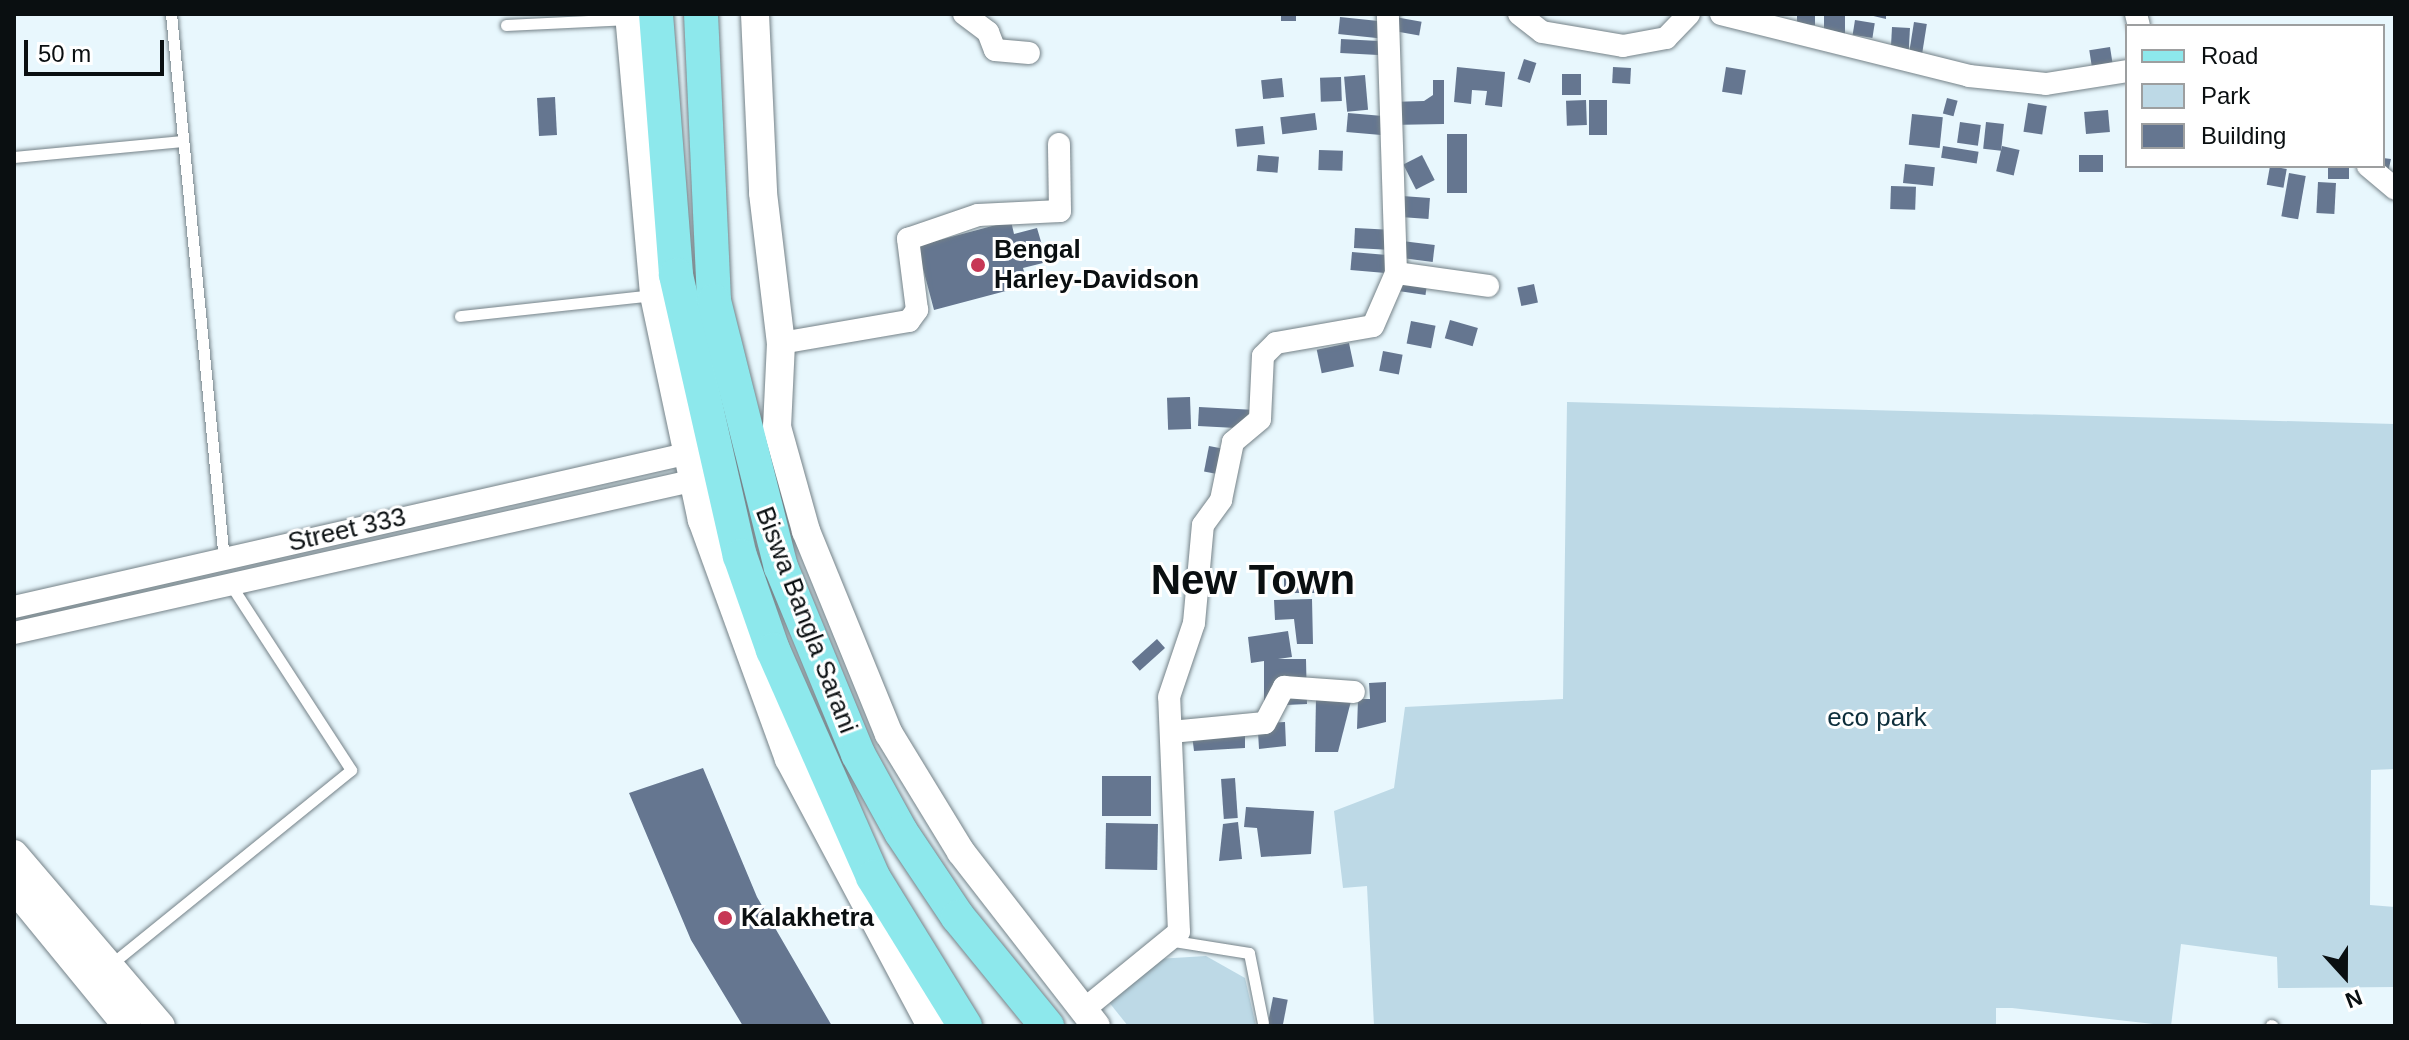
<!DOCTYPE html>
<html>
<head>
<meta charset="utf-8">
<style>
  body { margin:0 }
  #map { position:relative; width:2409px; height:1040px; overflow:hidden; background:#e8f7fd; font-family:Helvetica,sans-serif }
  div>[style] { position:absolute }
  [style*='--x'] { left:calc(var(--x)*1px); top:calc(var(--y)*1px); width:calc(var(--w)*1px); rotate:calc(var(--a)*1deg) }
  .green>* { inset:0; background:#bdd9e6 }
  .building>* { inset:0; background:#657690; transform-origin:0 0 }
  .roads { filter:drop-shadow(0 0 2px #758288) drop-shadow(0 0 2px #758288) }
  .service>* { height:11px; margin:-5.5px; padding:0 5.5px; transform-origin:5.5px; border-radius:5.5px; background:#fff }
  .minor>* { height:22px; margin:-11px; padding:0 11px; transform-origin:11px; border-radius:11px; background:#fff }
  .tertiary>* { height:28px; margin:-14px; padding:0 14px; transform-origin:14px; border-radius:14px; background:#fff }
  .primary>* { height:34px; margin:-17px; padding:0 17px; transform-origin:17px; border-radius:17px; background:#8de8ec }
  .dots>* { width:22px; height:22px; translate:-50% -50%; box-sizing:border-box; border:4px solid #fff; border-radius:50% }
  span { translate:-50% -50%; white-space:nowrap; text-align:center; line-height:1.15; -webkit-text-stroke:6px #fff; paint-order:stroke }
  .poi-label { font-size:26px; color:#0a0f11; font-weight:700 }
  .left { translate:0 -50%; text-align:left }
  .street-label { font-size:26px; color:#0a0f11 }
  .park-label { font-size:26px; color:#0d2e3b }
  .town-label { font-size:42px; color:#0a0f11; font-weight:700 }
  .frame { position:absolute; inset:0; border:16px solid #0a0f11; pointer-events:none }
  .legend { position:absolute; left:2125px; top:24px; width:260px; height:144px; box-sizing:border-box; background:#fff; border:2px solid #9d9fa0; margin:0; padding:10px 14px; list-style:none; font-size:24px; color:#0a0f11 }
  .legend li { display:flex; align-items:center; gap:16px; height:40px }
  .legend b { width:40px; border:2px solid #9d9fa0 }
  .north { position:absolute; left:2305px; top:936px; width:80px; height:80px; -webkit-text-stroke:6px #fff; paint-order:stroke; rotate:159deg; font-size:22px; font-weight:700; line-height:32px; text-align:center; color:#0a0f11 }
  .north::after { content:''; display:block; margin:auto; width:28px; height:36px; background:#0a0f11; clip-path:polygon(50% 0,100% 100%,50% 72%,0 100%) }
  .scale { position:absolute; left:24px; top:40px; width:140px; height:36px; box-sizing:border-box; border:4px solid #0a0f11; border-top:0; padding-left:10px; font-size:24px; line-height:28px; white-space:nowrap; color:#0a0f11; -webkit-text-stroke:6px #fff; paint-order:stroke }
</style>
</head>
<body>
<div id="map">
  <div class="green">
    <div style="clip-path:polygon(1567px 402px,2395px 424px,2395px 769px,2371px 770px,2370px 905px,2395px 907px,2395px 987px,2278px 988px,2277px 957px,2181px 944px,2171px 1026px,2012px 1008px,1996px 1008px,1996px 1026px,1374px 1026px,1367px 886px,1343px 888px,1334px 811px,1394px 788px,1405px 707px,1563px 699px)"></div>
    <div style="clip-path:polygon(1206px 956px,1245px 978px,1256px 1026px,1128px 1026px,1108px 1001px,1157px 959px)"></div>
  </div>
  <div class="building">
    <div style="left:1281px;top:14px;width:15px;height:7px"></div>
    <div style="left:1797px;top:14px;width:18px;height:11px"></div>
    <div style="left:1824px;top:14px;width:21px;height:22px"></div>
    <div style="clip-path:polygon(1865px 14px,1886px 14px,1886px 19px)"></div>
    <div style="left:1340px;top:17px;width:41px;height:17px;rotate:6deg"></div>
    <div style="left:1395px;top:17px;width:27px;height:14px;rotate:10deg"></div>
    <div style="left:1855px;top:20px;width:20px;height:15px;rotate:9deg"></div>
    <div style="left:1914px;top:22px;width:13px;height:34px;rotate:9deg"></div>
    <div style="left:1892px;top:27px;width:18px;height:28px;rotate:3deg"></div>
    <div style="left:1341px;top:39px;width:38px;height:14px;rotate:3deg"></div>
    <div style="left:2110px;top:47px;width:25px;height:21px;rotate:81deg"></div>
    <div style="left:1524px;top:59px;width:13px;height:21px;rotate:18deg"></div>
    <div style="clip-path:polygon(1457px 67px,1505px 72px,1502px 107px,1485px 105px,1487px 91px,1472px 90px,1471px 104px,1454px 102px)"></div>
    <div style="left:1613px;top:67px;width:18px;height:16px;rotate:3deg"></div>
    <div style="left:1726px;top:67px;width:20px;height:25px;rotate:9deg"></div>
    <div style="left:1562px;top:74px;width:19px;height:21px"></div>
    <div style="left:1365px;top:75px;width:35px;height:21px;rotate:85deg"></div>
    <div style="left:1341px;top:77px;width:24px;height:21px;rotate:88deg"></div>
    <div style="left:1282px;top:78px;width:19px;height:21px;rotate:84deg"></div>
    <div style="clip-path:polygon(1433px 80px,1444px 80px,1444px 124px,1390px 125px,1390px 102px,1424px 101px,1433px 95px)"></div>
    <div style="left:555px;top:97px;width:38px;height:18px;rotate:87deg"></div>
    <div style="left:1947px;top:98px;width:11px;height:16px;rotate:15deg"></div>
    <div style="left:1586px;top:100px;width:25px;height:20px;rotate:88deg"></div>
    <div style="left:1589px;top:100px;width:18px;height:35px"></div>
    <div style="left:2028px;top:103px;width:19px;height:29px;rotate:9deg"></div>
    <div style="left:2108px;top:110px;width:22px;height:24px;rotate:85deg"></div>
    <div style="left:1315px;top:113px;width:17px;height:35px;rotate:83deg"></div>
    <div style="left:1348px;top:113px;width:35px;height:19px;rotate:5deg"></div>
    <div style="left:1912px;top:114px;width:31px;height:31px;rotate:6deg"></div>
    <div style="left:1960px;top:122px;width:21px;height:21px;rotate:8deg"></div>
    <div style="left:1986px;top:122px;width:18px;height:27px;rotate:6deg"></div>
    <div style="left:1263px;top:126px;width:18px;height:28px;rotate:84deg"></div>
    <div style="left:1447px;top:134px;width:20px;height:59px"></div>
    <div style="left:1943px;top:146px;width:36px;height:12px;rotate:9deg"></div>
    <div style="left:2002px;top:146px;width:18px;height:26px;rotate:13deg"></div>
    <div style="left:1319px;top:150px;width:24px;height:20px;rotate:2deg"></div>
    <div style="left:1258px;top:155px;width:21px;height:16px;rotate:5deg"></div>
    <div style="left:1422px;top:155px;width:28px;height:21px;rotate:63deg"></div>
    <div style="left:2103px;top:155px;width:17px;height:24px;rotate:90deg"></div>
    <div style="clip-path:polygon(2383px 158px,2391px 159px,2388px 172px,2383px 166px)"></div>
    <div style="left:1905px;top:164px;width:30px;height:19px;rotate:6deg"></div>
    <div style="left:2270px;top:166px;width:17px;height:19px;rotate:10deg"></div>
    <div style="left:2328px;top:166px;width:21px;height:13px"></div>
    <div style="left:2289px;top:173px;width:17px;height:44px;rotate:10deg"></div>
    <div style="left:2318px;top:182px;width:18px;height:31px;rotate:3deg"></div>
    <div style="left:1891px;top:186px;width:25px;height:23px;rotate:2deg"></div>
    <div style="left:1402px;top:196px;width:28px;height:21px;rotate:4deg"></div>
    <div style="clip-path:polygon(1011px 221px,1014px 234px,1037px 228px,1047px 262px,1023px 268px,1028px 285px,934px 310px,917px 246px)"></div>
    <div style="left:1355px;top:228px;width:34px;height:20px;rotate:3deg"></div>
    <div style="left:1402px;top:241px;width:33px;height:17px;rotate:7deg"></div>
    <div style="left:1352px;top:252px;width:35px;height:18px;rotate:5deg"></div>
    <div style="left:1399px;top:275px;width:29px;height:16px;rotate:8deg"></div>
    <div style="left:1534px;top:284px;width:19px;height:17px;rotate:78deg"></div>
    <div style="left:1450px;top:320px;width:29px;height:19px;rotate:16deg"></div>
    <div style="left:1411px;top:321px;width:25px;height:23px;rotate:11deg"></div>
    <div style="left:1349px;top:343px;width:24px;height:33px;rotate:78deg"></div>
    <div style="left:1383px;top:351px;width:20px;height:20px;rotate:11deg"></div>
    <div style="left:1190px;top:397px;width:32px;height:23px;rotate:88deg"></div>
    <div style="left:1199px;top:407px;width:52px;height:19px;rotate:3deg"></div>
    <div style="left:1209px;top:446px;width:16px;height:26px;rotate:11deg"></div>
    <div style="left:1284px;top:578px;width:35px;height:15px"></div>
    <div style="clip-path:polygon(1312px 599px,1313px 644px,1297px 644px,1294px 619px,1275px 620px,1274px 600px)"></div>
    <div style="clip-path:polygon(1288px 631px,1292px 657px,1278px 659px,1306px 659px,1307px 704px,1264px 706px,1264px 661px,1251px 663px,1248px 637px)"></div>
    <div style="left:1157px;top:639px;width:12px;height:34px;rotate:48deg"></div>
    <div style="clip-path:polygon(1386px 682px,1386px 722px,1357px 729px,1358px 699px,1370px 699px,1369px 683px)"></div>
    <div style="clip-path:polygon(1316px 697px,1351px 701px,1338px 752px,1315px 752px)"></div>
    <div style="clip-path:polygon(1285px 722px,1286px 746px,1259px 749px,1258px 732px,1245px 732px,1245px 748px,1194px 751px,1191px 727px)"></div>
    <div style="clip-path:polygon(703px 768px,757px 897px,832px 1026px,743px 1026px,691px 940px,629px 793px)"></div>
    <div style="left:1102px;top:776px;width:49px;height:40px"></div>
    <div style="left:1235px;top:778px;width:40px;height:14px;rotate:86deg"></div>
    <div style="clip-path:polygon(1246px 807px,1314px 811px,1311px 854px,1261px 857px,1257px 828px,1244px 827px)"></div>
    <div style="clip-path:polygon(1238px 822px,1242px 859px,1219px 861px,1223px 824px)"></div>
    <div style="left:1106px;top:823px;width:52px;height:46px;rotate:1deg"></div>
    <div style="left:1273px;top:997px;width:15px;height:30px;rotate:11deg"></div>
  </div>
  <div class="roads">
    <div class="service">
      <div style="--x:171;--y:14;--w:549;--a:84.46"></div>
      <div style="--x:506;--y:25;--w:123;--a:-2.8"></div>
      <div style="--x:14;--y:157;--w:169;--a:-5.4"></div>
      <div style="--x:460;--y:316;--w:194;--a:-6.2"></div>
      <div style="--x:1174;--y:941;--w:76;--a:9.1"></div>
      <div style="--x:1249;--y:953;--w:71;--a:78.7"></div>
      <div style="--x:110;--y:965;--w:310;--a:-39"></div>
      <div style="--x:351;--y:770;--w:221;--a:-123"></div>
      <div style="--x:2271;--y:1025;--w:2;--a:27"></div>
    </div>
    <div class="minor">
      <div style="--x:964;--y:14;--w:30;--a:37"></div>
      <div style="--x:988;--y:32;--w:19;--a:69"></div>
      <div style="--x:995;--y:50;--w:34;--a:5"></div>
      <div style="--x:1519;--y:14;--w:29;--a:38"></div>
      <div style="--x:1542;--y:32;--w:82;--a:9.8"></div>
      <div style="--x:1623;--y:46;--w:44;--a:-10.5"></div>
      <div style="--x:1666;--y:38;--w:33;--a:-46"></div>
      <div style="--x:1721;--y:14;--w:256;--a:14"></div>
      <div style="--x:1969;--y:76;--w:77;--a:5.9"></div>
      <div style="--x:2046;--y:84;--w:82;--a:-9.1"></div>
      <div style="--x:2136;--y:14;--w:12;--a:76"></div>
      <div style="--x:2368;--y:166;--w:35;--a:40"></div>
      <div style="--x:1396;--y:273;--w:93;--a:8"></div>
      <div style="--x:781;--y:343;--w:130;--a:-9.8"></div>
      <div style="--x:909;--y:321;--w:14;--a:-54"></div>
      <div style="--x:917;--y:310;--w:72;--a:-97.2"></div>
      <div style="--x:908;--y:239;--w:74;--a:-18.9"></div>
      <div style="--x:978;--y:215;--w:82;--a:-2.8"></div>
      <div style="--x:1060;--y:211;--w:67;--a:-90.9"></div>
      <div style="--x:14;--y:607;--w:688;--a:-12.84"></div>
      <div style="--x:14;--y:633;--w:694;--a:-12.65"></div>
      <div style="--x:1171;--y:732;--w:94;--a:-5.5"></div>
      <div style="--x:1265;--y:723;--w:41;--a:-62.2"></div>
      <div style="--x:1284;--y:687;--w:70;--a:4.1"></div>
      <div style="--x:1082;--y:1011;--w:125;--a:-39.2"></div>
      <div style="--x:1179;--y:932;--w:235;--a:-92.4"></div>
      <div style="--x:1169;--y:697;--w:78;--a:-71.3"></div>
      <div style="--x:1194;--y:623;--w:98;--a:-84.8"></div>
      <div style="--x:1203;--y:525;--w:31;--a:-54"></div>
      <div style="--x:1221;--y:500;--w:59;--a:-78.3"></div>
      <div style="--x:1233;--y:442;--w:35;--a:-40"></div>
      <div style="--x:1260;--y:419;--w:63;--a:-87.3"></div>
      <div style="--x:1263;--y:356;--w:18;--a:-45"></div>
      <div style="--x:1276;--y:343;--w:98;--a:-9.9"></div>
      <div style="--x:1373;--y:326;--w:58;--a:-66.5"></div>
      <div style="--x:1396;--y:273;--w:259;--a:-91.8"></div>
    </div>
    <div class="tertiary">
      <div style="--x:629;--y:14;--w:282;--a:84.9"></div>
      <div style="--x:654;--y:295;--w:230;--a:78"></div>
      <div style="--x:702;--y:520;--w:254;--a:70"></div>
      <div style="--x:789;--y:759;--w:302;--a:62"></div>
      <div style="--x:755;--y:14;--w:179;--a:87.4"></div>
      <div style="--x:763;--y:193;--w:151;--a:83.2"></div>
      <div style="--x:781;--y:343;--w:84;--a:92.7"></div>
      <div style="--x:777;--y:427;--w:108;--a:74.4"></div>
      <div style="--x:806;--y:531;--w:219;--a:67.8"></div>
      <div style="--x:889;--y:734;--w:138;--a:58.6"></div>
      <div style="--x:961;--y:852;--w:220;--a:52.2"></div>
      <div style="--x:14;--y:854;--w:226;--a:49.5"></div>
      <div style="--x:14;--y:888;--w:178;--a:50.7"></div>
    </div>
    <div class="primary">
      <div style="--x:656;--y:14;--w:262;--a:85.6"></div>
      <div style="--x:676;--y:275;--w:288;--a:77.2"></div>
      <div style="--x:740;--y:556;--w:100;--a:70.7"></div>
      <div style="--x:773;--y:650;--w:248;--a:66.2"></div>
      <div style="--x:873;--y:877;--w:175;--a:58.3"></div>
      <div style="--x:701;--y:14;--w:287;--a:87.4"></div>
      <div style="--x:714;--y:301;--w:274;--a:75.9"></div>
      <div style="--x:781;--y:567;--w:202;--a:67.6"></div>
      <div style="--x:858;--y:754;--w:89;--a:61.1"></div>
      <div style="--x:901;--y:832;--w:102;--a:56.2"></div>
      <div style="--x:958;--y:917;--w:141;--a:50.8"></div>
    </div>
  </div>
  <div class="dots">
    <div style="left:978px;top:265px;background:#c73755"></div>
    <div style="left:725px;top:918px;background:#c73755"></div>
  </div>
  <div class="poi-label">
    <span class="left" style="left:994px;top:265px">Bengal<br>Harley-Davidson</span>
    <span class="left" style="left:741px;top:918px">Kalakhetra</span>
  </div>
  <div class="street-label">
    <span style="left:347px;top:530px;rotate:-13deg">Street 333</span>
    <span style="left:806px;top:620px;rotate:69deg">Biswa Bangla Sarani</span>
  </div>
  <div class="park-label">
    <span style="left:1877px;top:718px">eco park</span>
  </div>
  <div class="town-label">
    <span style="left:1253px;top:580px">New Town</span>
  </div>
  <div class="frame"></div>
  <ul class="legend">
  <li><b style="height:10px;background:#8de8ec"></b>Road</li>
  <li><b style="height:22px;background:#bdd9e6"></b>Park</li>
  <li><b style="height:22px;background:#657690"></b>Building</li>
  </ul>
  <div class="north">N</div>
  <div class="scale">50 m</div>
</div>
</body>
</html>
